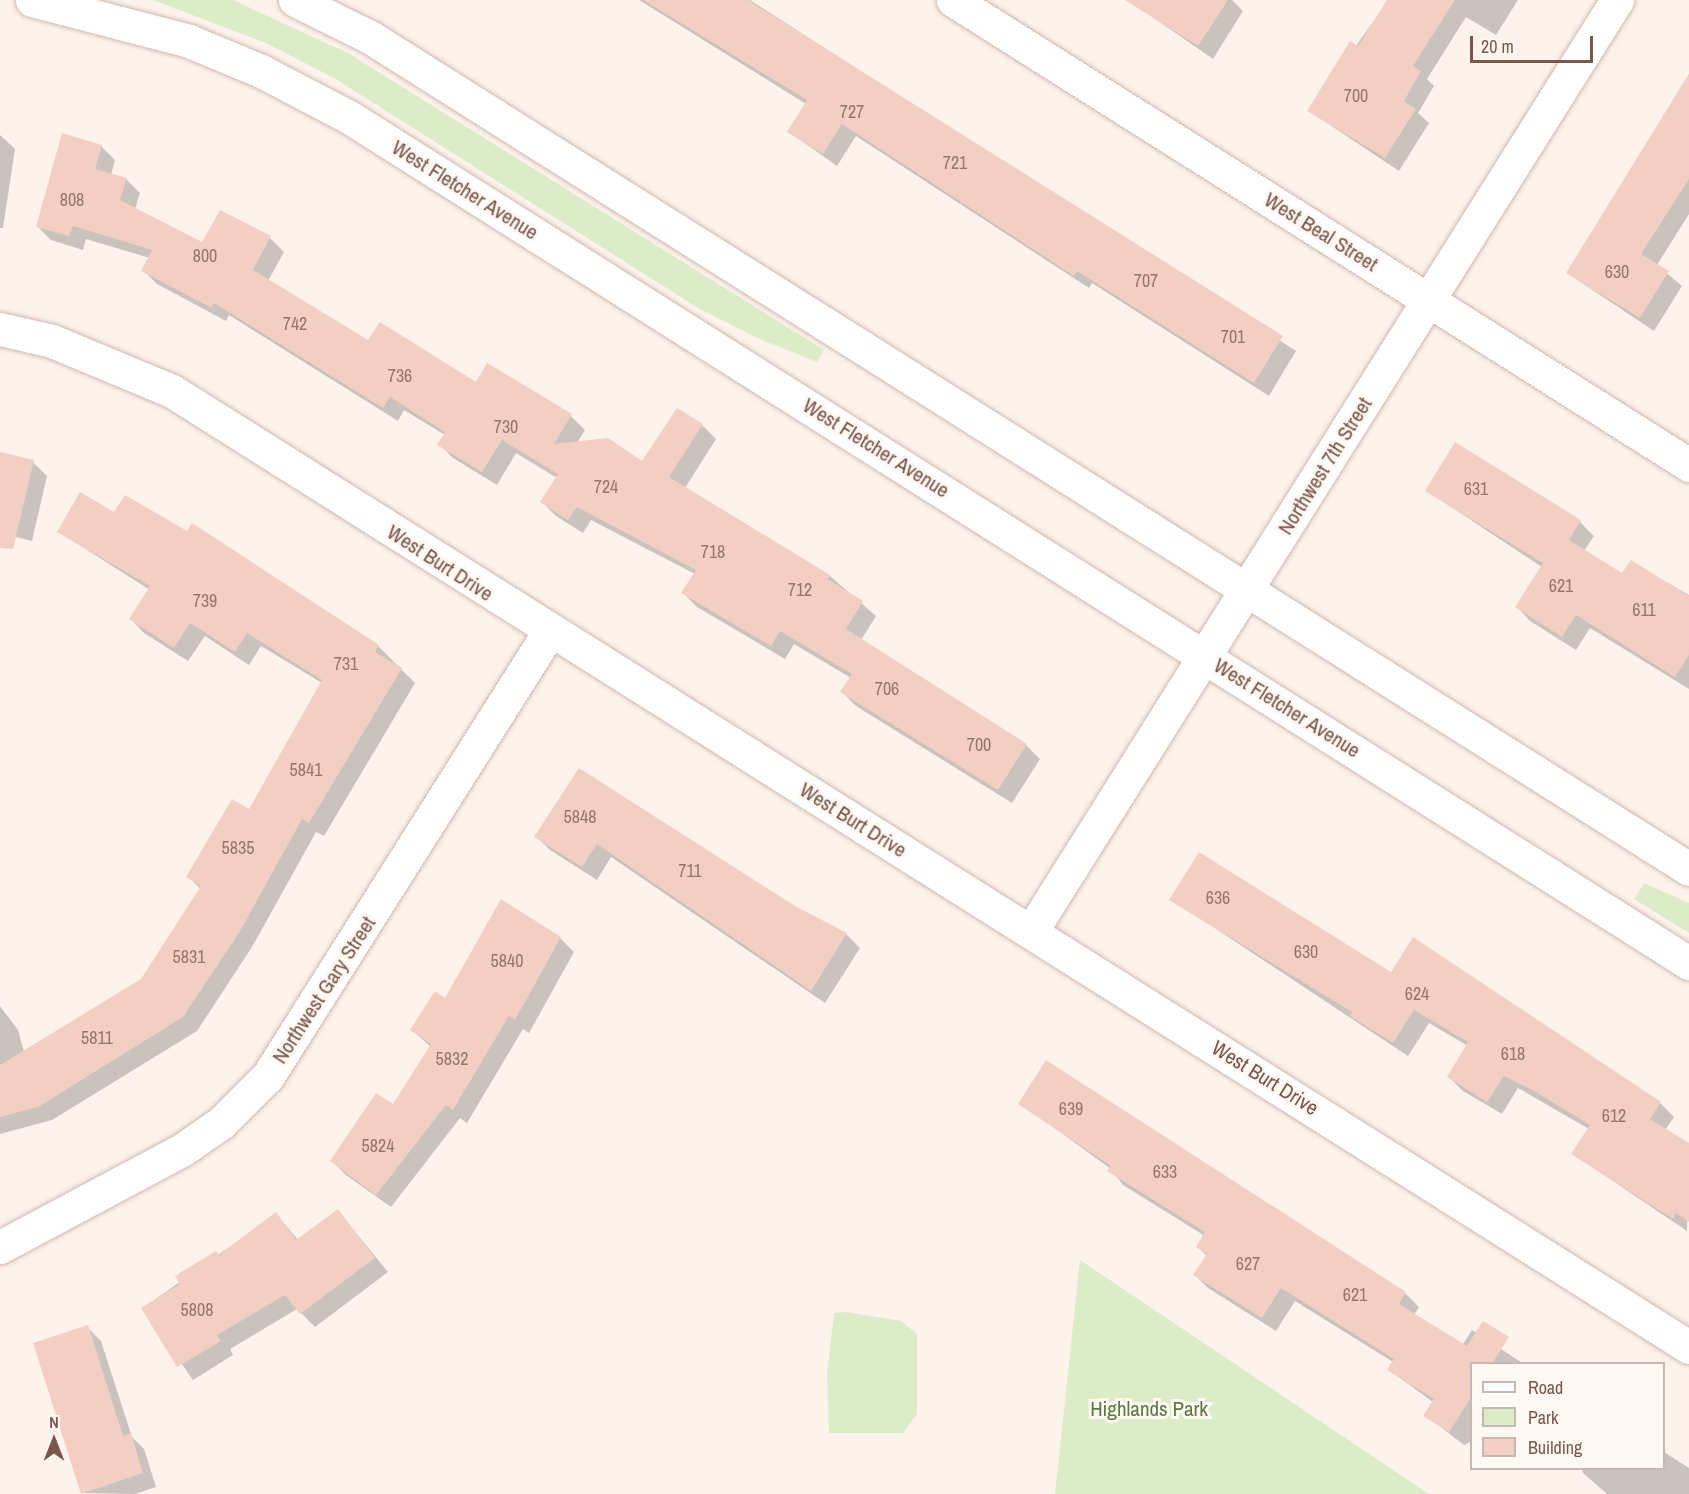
<!DOCTYPE html>
<html>
<head>
<meta charset="utf-8">
<style>
  body { margin:0 }
  #map { position:relative; width:1689px; height:1494px; overflow:hidden; background:#fdf3ec; font-family:"Archivo Narrow",sans-serif }
  div>[style] { position:absolute }
  [style*='--x'] { left:calc(var(--x)*1px); top:calc(var(--y)*1px); width:calc(var(--w)*1px); rotate:calc(var(--a)*1deg) }
  .green>* { inset:0; background:#dcecc9 }
  .shadow>* { inset:0; background:#0003 }
  .building>* { inset:0; background:#f3cec3 }
  .roads { filter:drop-shadow(0 0 2px #d1b9b0) drop-shadow(0 0 2px #d1b9b0) }
  .minor>* { height:33px; margin:-16.5px; padding:0 16.5px; transform-origin:16.5px; border-radius:16.5px; background:#fff }
  .secondary>* { height:33px; margin:-16.5px; padding:0 16.5px; transform-origin:16.5px; border-radius:16.5px; background:#fff }
  span { translate:-50% -50%; white-space:nowrap; text-align:center; line-height:1.15; -webkit-text-stroke:6px #fff8f3; paint-order:stroke }
  .number-label { font-size:18px; color:#98746a }
  .number-label span { -webkit-text-stroke-width:0 }
  .street-label { font-size:21px; color:#7a564d }
  .park-label { font-size:21px; color:#5b7a41 }
  .legend { position:absolute; left:1470px; top:1362px; width:195px; height:108px; box-sizing:border-box; background:#fff8f3; border:2px solid #cab7b1; margin:0; padding:8px 10px; list-style:none; font-size:18px; color:#7a564d }
  .legend li { display:flex; align-items:center; gap:12px; height:30px }
  .legend b { width:30px; border:2px solid #cab7b1 }
  .north { position:absolute; left:24px; top:1410px; width:60px; height:60px; -webkit-text-stroke:4px #fff8f3; paint-order:stroke; rotate:0deg; font-size:16px; font-weight:700; line-height:24px; text-align:center; color:#7a564d }
  .north::after { content:''; display:block; margin:auto; width:21px; height:27px; background:#7a564d; clip-path:polygon(50% 0,100% 100%,50% 72%,0 100%) }
  .scale { position:absolute; left:1470px; top:36px; width:123px; height:27px; box-sizing:border-box; border:3px solid #7a564d; border-top:0; padding-left:8px; font-size:18px; line-height:21px; white-space:nowrap; color:#7a564d; -webkit-text-stroke:4px #fff8f3; paint-order:stroke }
</style>
</head>
<body>
<div id="map">
  <div class="green">
    <div style="clip-path:polygon(153px 0,233px 0,348px 53px,824px 350px,817px 362px,757px 338px,698px 308px,334px 78px,266px 43px)"></div>
    <div style="clip-path:polygon(1644px 883px,1689px 903px,1689px 933px,1634px 899px)"></div>
    <div style="clip-path:polygon(1080px 1260px,1429px 1494px,1055px 1494px)"></div>
    <div style="clip-path:polygon(846px 1312px,901px 1321px,917px 1334px,917px 1414px,903px 1433px,829px 1433px,827px 1374px,834px 1313px)"></div>
  </div>
  <div class="shadow">
    <div style="clip-path:polygon(639px 0,750px 0,1296px 351px,1269px 396px,1092px 283px,1089px 288px,856px 136px,837px 166px,789px 132px,806px 104px)"></div>
    <div style="clip-path:polygon(1128px 0,1232px 0,1243px 11px,1213px 59px)"></div>
    <div style="clip-path:polygon(1389px 0,1518px 0,1496px 35px,1466px 17px,1427px 79px,1434px 86px,1418px 113px,1429px 123px,1399px 171px,1309px 111px)"></div>
    <div style="clip-path:polygon(1689px 74px,1689px 214px,1657px 265px,1682px 286px,1654px 331px,1567px 273px)"></div>
    <div style="clip-path:polygon(0 135px,15px 149px,3px 228px,0 228px)"></div>
    <div style="clip-path:polygon(101px 146px,115px 160px,111px 175px,126px 179px,140px 193px,135px 209px,203px 244px,270px 238px,284px 252px,268px 281px,369px 342px,476px 384px,488px 365px,571px 416px,585px 430px,577px 443px,643px 463px,702px 425px,716px 439px,685px 488px,830px 576px,876px 616px,861px 640px,1026px 745px,1040px 759px,1012px 803px,856px 706px,842px 692px,851px 678px,794px 644px,785px 659px,697px 607px,683px 593px,695px 574px,591px 520px,583px 533px,556px 516px,542px 502px,557px 478px,516px 453px,497px 485px,453px 458px,439px 444px,445px 435px,404px 410px,398px 421px,229px 315px,226px 321px,157px 284px,143px 270px,150px 258px,86px 239px,83px 250px,51px 240px,37px 226px)"></div>
    <div style="clip-path:polygon(0 453px,33px 462px,47px 476px,32px 541px,0 533px)"></div>
    <div style="clip-path:polygon(1427px 491px,1580px 522px,1594px 536px,1584px 551px,1622px 575px,1631px 562px,1689px 595px,1689px 689px,1590px 628px,1576px 650px,1530px 621px,1517px 607px,1542px 567px)"></div>
    <div style="clip-path:polygon(115px 514px,378px 646px,415px 683px,324px 836px,316px 832px,252px 947px,197px 1031px,52px 1120px,0 1134px,0 1006px,18px 1030px,24px 1052px,142px 980px,201px 889px,188px 877px,250px 811px,322px 683px,261px 646px,249px 665px,205px 636px,188px 661px,144px 633px,131px 619px,150px 590px,59px 532px)"></div>
    <div style="clip-path:polygon(579px 770px,794px 907px,846px 934px,860px 948px,825px 1003px,611px 857px,597px 880px,550px 850px,536px 836px)"></div>
    <div style="clip-path:polygon(1171px 899px,1392px 974px,1660px 1103px,1674px 1117px,1665px 1130px,1689px 1145px,1687px 1231px,1573px 1154px,1589px 1129px,1518px 1088px,1502px 1114px,1463px 1091px,1449px 1077px,1468px 1046px,1429px 1023px,1408px 1056px)"></div>
    <div style="clip-path:polygon(560px 938px,574px 952px,529px 1033px,523px 1029px,467px 1123px,460px 1118px,391px 1207px,346px 1175px,332px 1161px,393px 1106px,431px 1047px,412px 1030px,445px 1000px)"></div>
    <div style="clip-path:polygon(1020px 1103px,1405px 1293px,1419px 1307px,1414px 1315px,1463px 1344px,1472px 1330px,1524px 1364px,1472px 1364px,1472px 1441px,1464px 1445px,1425px 1415px,1433px 1402px,1389px 1370px,1393px 1362px,1295px 1301px,1276px 1331px,1208px 1288px,1195px 1275px,1207px 1256px,1198px 1247px,1205px 1236px,1123px 1185px,1111px 1169px)"></div>
    <div style="clip-path:polygon(338px 1211px,388px 1272px,315px 1327px,297px 1309px,230px 1349px,233px 1355px,193px 1380px,143px 1308px,276px 1214px,299px 1241px)"></div>
    <div style="clip-path:polygon(87px 1327px,101px 1341px,132px 1437px,144px 1449px,156px 1487px,135px 1494px,82px 1493px)"></div>
    <div style="clip-path:polygon(1664px 1452px,1689px 1468px,1689px 1494px,1607px 1494px,1583px 1473px,1582px 1468px,1664px 1468px)"></div>
  </div>
  <div class="building">
    <div style="clip-path:polygon(643px 0,748px 0,1283px 336px,1254px 383px,1077px 271px,1074px 276px,842px 124px,823px 154px,787px 132px,807px 100px)"></div>
    <div style="clip-path:polygon(1125px 0,1228px 0,1198px 46px)"></div>
    <div style="clip-path:polygon(1387px 0,1455px 0,1413px 66px,1421px 71px,1404px 101px,1416px 109px,1385px 158px,1307px 111px,1350px 41px,1358px 46px)"></div>
    <div style="clip-path:polygon(1689px 74px,1689px 179px,1641px 254px,1669px 271px,1640px 318px,1566px 273px)"></div>
    <div style="clip-path:polygon(62px 133px,102px 145px,95px 169px,127px 178px,120px 200px,202px 242px,220px 210px,271px 236px,253px 270px,368px 340px,380px 322px,476px 382px,487px 363px,572px 414px,554px 444px,608px 438px,642px 461px,677px 408px,703px 424px,669px 477px,830px 575px,828px 579px,863px 601px,846px 629px,1027px 744px,998px 790px,840px 692px,852px 674px,780px 631px,771px 646px,681px 593px,696px 570px,577px 507px,568px 520px,540px 502px,558px 474px,502px 440px,482px 472px,437px 445px,445px 432px,390px 397px,383px 408px,214px 303px,212px 308px,141px 271px,152px 250px,73px 226px,69px 236px,36px 227px)"></div>
    <div style="clip-path:polygon(1455px 442px,1581px 520px,1569px 540px,1622px 573px,1631px 560px,1689px 596px,1689px 655px,1675px 677px,1576px 615px,1562px 637px,1515px 607px,1543px 563px,1425px 491px)"></div>
    <div style="clip-path:polygon(0 452px,34px 460px,13px 549px,0 548px)"></div>
    <div style="clip-path:polygon(80px 492px,114px 512px,125px 495px,187px 531px,192px 523px,379px 645px,375px 652px,402px 668px,309px 823px,302px 819px,239px 933px,183px 1017px,38px 1107px,0 1117px,0 1065px,141px 979px,201px 886px,186px 877px,232px 799px,249px 809px,322px 680px,247px 633px,235px 652px,190px 623px,174px 648px,129px 619px,150px 586px,57px 532px)"></div>
    <div style="clip-path:polygon(579px 768px,795px 906px,847px 933px,811px 991px,597px 844px,582px 867px,534px 837px)"></div>
    <div style="clip-path:polygon(1199px 852px,1391px 972px,1413px 937px,1661px 1102px,1650px 1119px,1689px 1143px,1689px 1222px,1676px 1213px,1673px 1219px,1571px 1154px,1590px 1125px,1536px 1092px,1504px 1076px,1487px 1102px,1447px 1077px,1468px 1042px,1414px 1010px,1393px 1043px,1350px 1016px,1352px 1012px,1169px 900px)"></div>
    <div style="clip-path:polygon(501px 899px,561px 937px,515px 1020px,509px 1016px,453px 1110px,446px 1105px,376px 1195px,330px 1161px,376px 1093px,393px 1104px,431px 1044px,410px 1030px,435px 991px,445px 998px)"></div>
    <div style="clip-path:polygon(1046px 1060px,1406px 1292px,1399px 1304px,1467px 1346px,1483px 1321px,1509px 1337px,1492px 1364px,1472px 1364px,1472px 1396px,1449px 1432px,1423px 1416px,1434px 1399px,1387px 1370px,1394px 1359px,1281px 1288px,1262px 1318px,1193px 1275px,1207px 1254px,1196px 1247px,1205px 1232px,1107px 1171px,1111px 1166px,1018px 1104px)"></div>
    <div style="clip-path:polygon(338px 1209px,375px 1258px,300px 1314px,285px 1295px,217px 1335px,221px 1341px,177px 1367px,141px 1308px,180px 1284px,175px 1276px,216px 1251px,219px 1255px,276px 1212px,296px 1240px)"></div>
    <div style="clip-path:polygon(88px 1325px,123px 1436px,131px 1433px,143px 1473px,81px 1494px,33px 1343px)"></div>
  </div>
  <div class="roads">
    <div class="minor">
      <div style="--x:953;--y:0;--w:871;--a:32.28"></div>
      <div style="--x:0;--y:329;--w:53;--a:13"></div>
      <div style="--x:52;--y:341;--w:130;--a:22.6"></div>
      <div style="--x:172;--y:391;--w:1793;--a:32.22"></div>
      <div style="--x:1032;--y:930;--w:1099;--a:-57.83"></div>
      <div style="--x:0;--y:1247;--w:206;--a:-28.1"></div>
      <div style="--x:182;--y:1150;--w:49;--a:-35"></div>
      <div style="--x:222;--y:1122;--w:65;--a:-45"></div>
      <div style="--x:268;--y:1076;--w:525;--a:-57.67"></div>
    </div>
    <div class="secondary">
      <div style="--x:32;--y:0;--w:162;--a:14.6"></div>
      <div style="--x:189;--y:41;--w:78;--a:22.6"></div>
      <div style="--x:261;--y:71;--w:99;--a:27.6"></div>
      <div style="--x:349;--y:117;--w:1585;--a:32.27"></div>
      <div style="--x:295;--y:0;--w:84;--a:26.3"></div>
      <div style="--x:370;--y:37;--w:1559;--a:32.24"></div>
    </div>
  </div>
  <div class="number-label">
    <span style="left:1356px;top:96px">700</span>
    <span style="left:852px;top:112px">727</span>
    <span style="left:955px;top:163px">721</span>
    <span style="left:72px;top:200px">808</span>
    <span style="left:205px;top:256px">800</span>
    <span style="left:1617px;top:272px">630</span>
    <span style="left:1146px;top:281px">707</span>
    <span style="left:295px;top:324px">742</span>
    <span style="left:1233px;top:337px">701</span>
    <span style="left:400px;top:376px">736</span>
    <span style="left:506px;top:427px">730</span>
    <span style="left:606px;top:487px">724</span>
    <span style="left:1476px;top:489px">631</span>
    <span style="left:713px;top:552px">718</span>
    <span style="left:1561px;top:586px">621</span>
    <span style="left:800px;top:590px">712</span>
    <span style="left:205px;top:601px">739</span>
    <span style="left:1644px;top:610px">611</span>
    <span style="left:346px;top:664px">731</span>
    <span style="left:887px;top:689px">706</span>
    <span style="left:979px;top:745px">700</span>
    <span style="left:306px;top:770px">5841</span>
    <span style="left:580px;top:817px">5848</span>
    <span style="left:238px;top:848px">5835</span>
    <span style="left:690px;top:871px">711</span>
    <span style="left:1218px;top:898px">636</span>
    <span style="left:1306px;top:952px">630</span>
    <span style="left:189px;top:957px">5831</span>
    <span style="left:507px;top:961px">5840</span>
    <span style="left:1417px;top:994px">624</span>
    <span style="left:97px;top:1038px">5811</span>
    <span style="left:1513px;top:1054px">618</span>
    <span style="left:452px;top:1059px">5832</span>
    <span style="left:1071px;top:1109px">639</span>
    <span style="left:1614px;top:1116px">612</span>
    <span style="left:378px;top:1146px">5824</span>
    <span style="left:1165px;top:1172px">633</span>
    <span style="left:1248px;top:1264px">627</span>
    <span style="left:1355px;top:1295px">621</span>
    <span style="left:197px;top:1310px">5808</span>
  </div>
  <div class="street-label">
    <span style="left:465px;top:190px;rotate:32deg">West Fletcher Avenue</span>
    <span style="left:1321px;top:232px;rotate:32deg">West Beal Street</span>
    <span style="left:876px;top:448px;rotate:32deg">West Fletcher Avenue</span>
    <span style="left:1325px;top:466px;rotate:-58deg">Northwest 7th Street</span>
    <span style="left:440px;top:563px;rotate:33deg">West Burt Drive</span>
    <span style="left:1287px;top:708px;rotate:32deg">West Fletcher Avenue</span>
    <span style="left:853px;top:820px;rotate:32deg">West Burt Drive</span>
    <span style="left:324px;top:990px;rotate:-57deg">Northwest Gary Street</span>
    <span style="left:1265px;top:1078px;rotate:32deg">West Burt Drive</span>
  </div>
  <div class="park-label">
    <span style="left:1149px;top:1409px">Highlands Park</span>
  </div>
  <ul class="legend">
  <li><b style="height:8px;background:#fff"></b>Road</li>
  <li><b style="height:16px;background:#dcecc9"></b>Park</li>
  <li><b style="height:16px;background:#f3cec3"></b>Building</li>
  </ul>
  <div class="north">N</div>
  <div class="scale">20 m</div>
</div>
</body>
</html>
